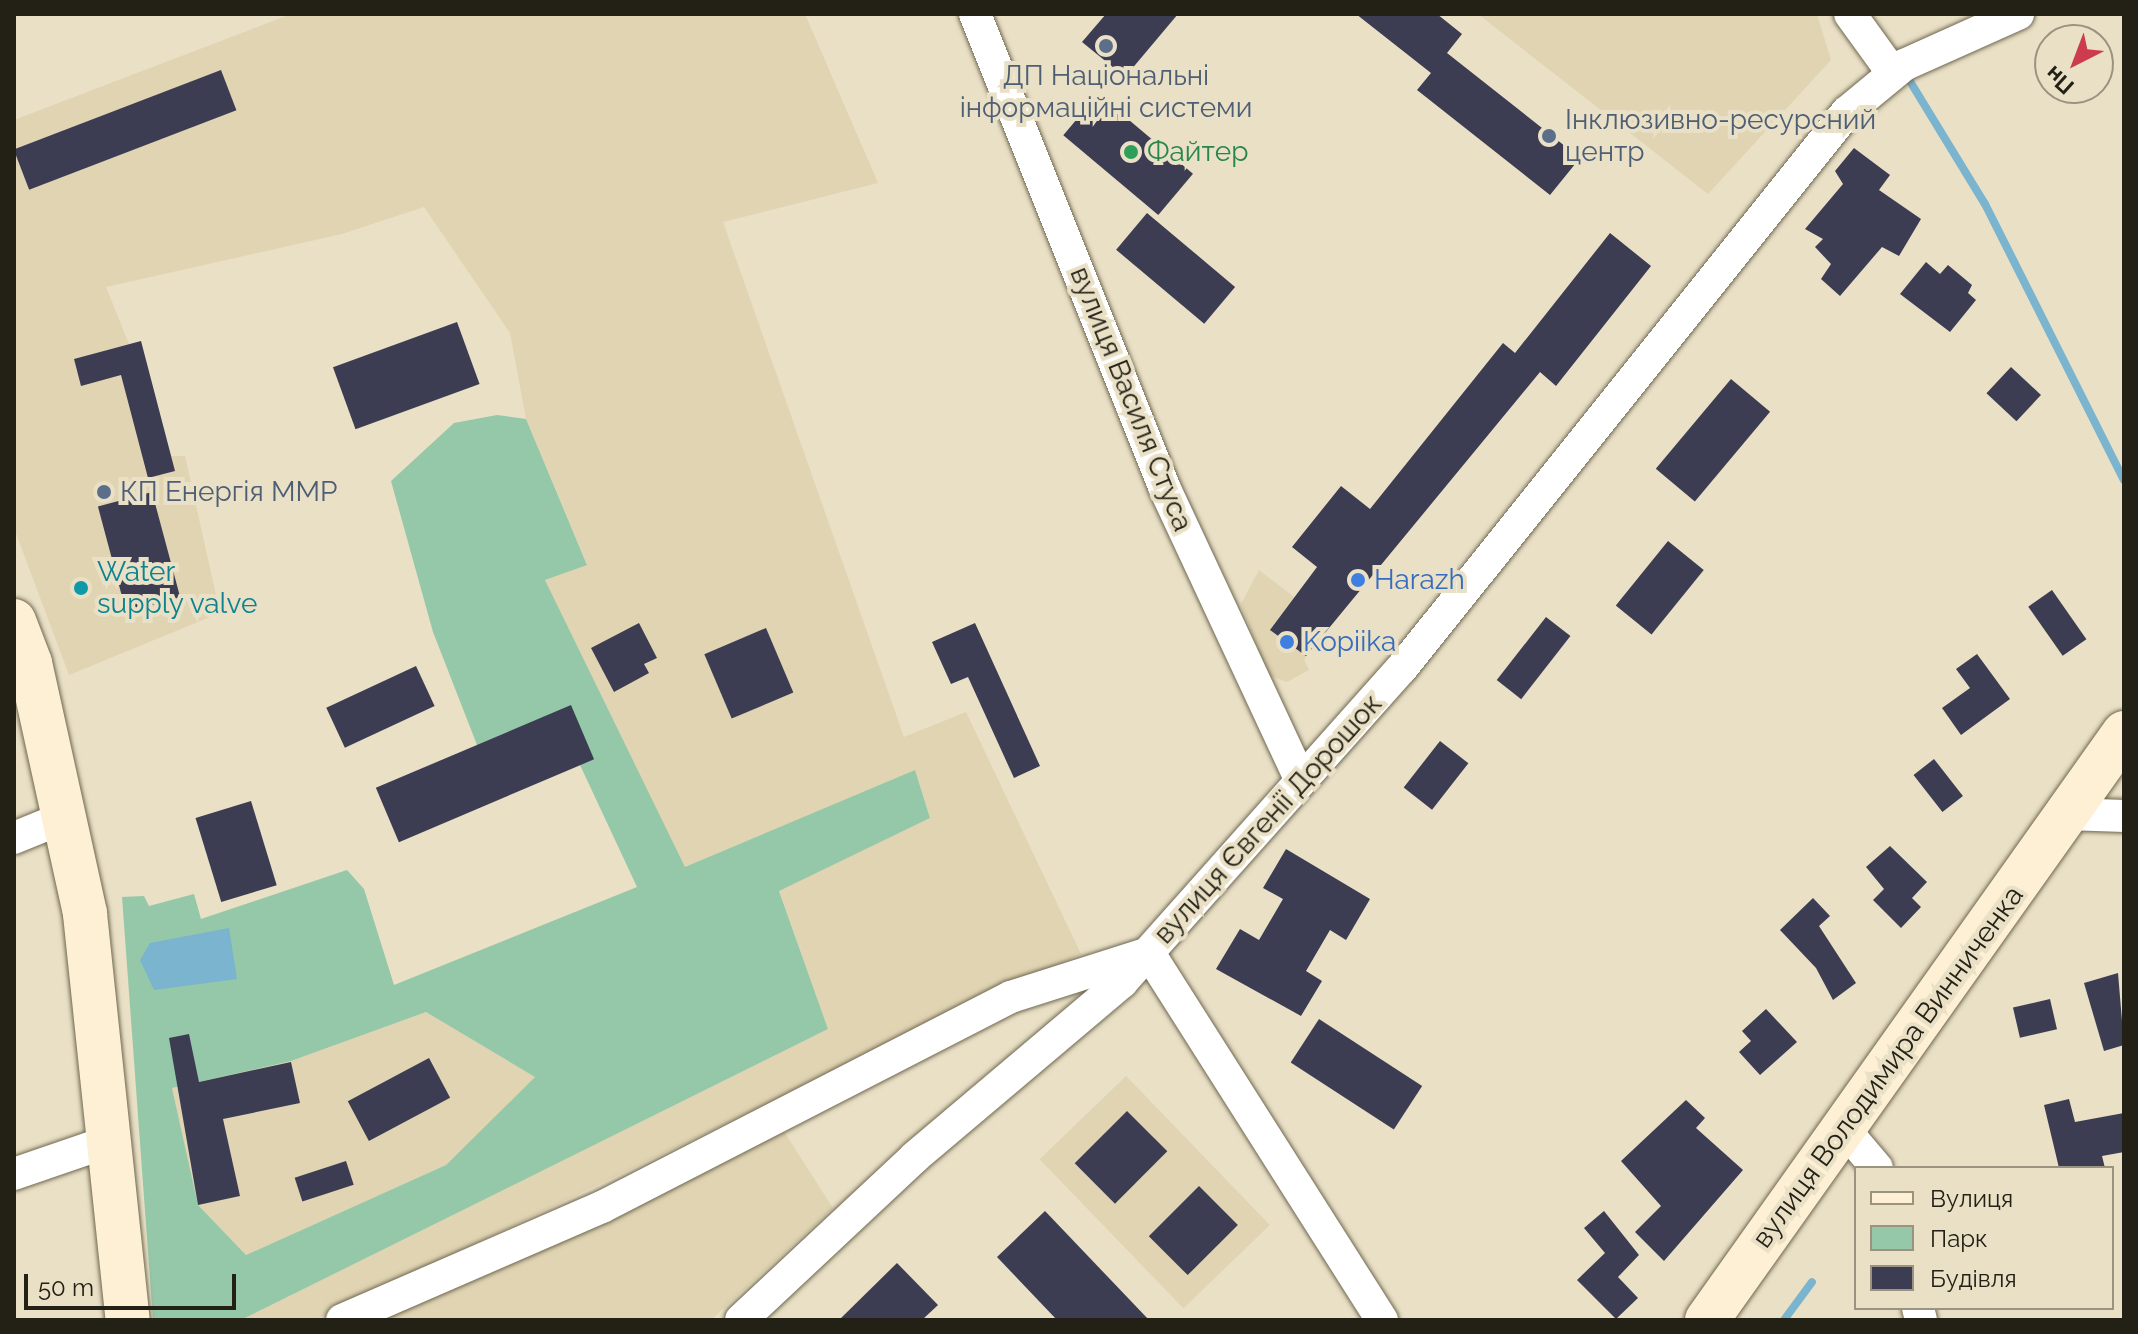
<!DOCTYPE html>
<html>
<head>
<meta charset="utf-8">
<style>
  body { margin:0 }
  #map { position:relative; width:2138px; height:1334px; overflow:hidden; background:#e9e0c6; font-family:Raleway,sans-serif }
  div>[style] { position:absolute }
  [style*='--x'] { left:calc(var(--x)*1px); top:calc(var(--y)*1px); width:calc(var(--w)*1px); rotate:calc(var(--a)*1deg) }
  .built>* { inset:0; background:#e0d4b3; transform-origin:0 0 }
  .green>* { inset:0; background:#95c8a8 }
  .water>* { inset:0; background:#7ab4ce }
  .stream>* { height:8px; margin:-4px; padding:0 4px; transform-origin:4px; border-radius:4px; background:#7ab4ce }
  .building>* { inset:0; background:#3c3d52; transform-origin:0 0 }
  .roads { filter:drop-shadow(0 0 2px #6f6750) drop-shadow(0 0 2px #6f6750) }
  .street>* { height:32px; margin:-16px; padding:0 16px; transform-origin:16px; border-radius:16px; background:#fff }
  .secondary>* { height:44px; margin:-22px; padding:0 22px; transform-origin:22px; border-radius:22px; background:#fef0d5 }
  .dots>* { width:22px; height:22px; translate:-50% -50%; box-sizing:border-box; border:4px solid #e9e0c6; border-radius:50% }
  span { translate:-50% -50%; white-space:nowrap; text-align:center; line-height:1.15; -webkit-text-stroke:8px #e9e0c6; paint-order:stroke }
  .service-label { font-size:28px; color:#4e5e75 }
  .left { translate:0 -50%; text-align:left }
  .leisure-label { font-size:28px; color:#27864d }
  .street-label { font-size:28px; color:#232016 }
  .culture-label { font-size:28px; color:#0d838f }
  .shop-label { font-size:28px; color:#366cbe }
  .frame { position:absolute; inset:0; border:16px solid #232016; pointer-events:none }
  .legend { position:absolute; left:1854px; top:1166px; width:260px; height:144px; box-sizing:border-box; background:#e9e0c6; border:2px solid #9a9380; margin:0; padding:10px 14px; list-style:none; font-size:24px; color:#232016 }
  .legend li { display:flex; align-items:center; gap:16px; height:40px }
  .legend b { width:40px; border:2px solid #9a9380 }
  .north { position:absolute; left:2034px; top:24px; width:80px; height:80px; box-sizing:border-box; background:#e9e0c6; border:2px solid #9a9380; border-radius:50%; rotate:222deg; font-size:22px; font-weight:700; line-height:32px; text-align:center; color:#232016 }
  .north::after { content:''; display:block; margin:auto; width:28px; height:36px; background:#cc3c4e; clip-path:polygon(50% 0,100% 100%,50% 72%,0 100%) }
  .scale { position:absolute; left:24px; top:1274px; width:212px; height:36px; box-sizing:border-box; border:4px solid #232016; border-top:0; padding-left:10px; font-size:24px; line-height:28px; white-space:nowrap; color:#232016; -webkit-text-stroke:6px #e9e0c6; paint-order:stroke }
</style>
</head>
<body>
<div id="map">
  <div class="built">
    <div style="clip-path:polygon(291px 14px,805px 14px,878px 183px,723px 222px,904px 737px,966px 712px,1081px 954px,315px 1320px,241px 1320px,828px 1029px,779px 890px,930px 818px,915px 770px,685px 868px,545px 580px,587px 564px,526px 419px,510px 333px,424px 207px,342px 234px,106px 287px,129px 344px,141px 341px,171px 456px,185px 456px,216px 595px,210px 617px,69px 675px,14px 528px,14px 120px)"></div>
    <div style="clip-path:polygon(1478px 14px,1817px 14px,1831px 60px,1708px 194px)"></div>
    <div style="clip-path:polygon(1259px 570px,1331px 625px,1304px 659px,1309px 670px,1287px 682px,1268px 675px,1241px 604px)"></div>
    <div style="clip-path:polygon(426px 1012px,535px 1077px,446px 1165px,246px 1255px,198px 1205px,172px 1088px,291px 1061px)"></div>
    <div style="left:1126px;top:1076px;width:207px;height:120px;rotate:46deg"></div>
    <div style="clip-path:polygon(783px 1130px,833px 1208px,711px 1320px,377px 1320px)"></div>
  </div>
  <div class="green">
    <div style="clip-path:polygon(evenodd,497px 415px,526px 419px,587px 565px,545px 580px,685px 867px,915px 770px,930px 818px,779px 891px,828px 1029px,241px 1320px,153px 1320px,122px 897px,144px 896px,149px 906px,194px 894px,201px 919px,347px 870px,364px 889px,394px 985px,637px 887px,580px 765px,477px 745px,433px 632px,391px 481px,454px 423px,497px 415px,426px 1012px,535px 1077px,446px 1165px,246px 1255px,198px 1205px,172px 1088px,291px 1061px,426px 1012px)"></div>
  </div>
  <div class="water">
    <div style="clip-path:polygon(229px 928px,237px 979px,154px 990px,140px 960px,150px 943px)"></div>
  </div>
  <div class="stream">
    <div style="--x:1911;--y:83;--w:142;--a:58.6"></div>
    <div style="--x:1985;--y:204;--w:309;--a:63.3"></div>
    <div style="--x:1784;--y:1320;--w:47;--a:-53.6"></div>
  </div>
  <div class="building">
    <div style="clip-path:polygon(1106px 14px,1178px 14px,1125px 77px,1082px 42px)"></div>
    <div style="clip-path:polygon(1356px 14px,1437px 14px,1462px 34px,1447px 53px,1580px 158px,1550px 195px,1417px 90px,1431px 73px)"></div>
    <div style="left:221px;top:70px;width:43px;height:222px;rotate:69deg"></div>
    <div style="left:1098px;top:94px;width:124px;height:54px;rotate:40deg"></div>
    <div style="clip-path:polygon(1854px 148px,1890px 175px,1879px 190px,1921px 219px,1899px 256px,1882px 247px,1840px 296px,1821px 279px,1831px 264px,1815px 247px,1823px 239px,1805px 229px,1843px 184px,1835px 171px)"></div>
    <div style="left:1147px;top:213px;width:115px;height:48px;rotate:40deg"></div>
    <div style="clip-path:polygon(1610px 233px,1651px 266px,1556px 386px,1540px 372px,1306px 656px,1270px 630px,1317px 567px,1292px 547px,1341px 486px,1370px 509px,1503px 343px,1515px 353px)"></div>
    <div style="clip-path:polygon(1926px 262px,1940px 274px,1948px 265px,1972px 285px,1968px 293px,1976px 300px,1950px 332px,1900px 294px)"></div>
    <div style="left:457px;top:322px;width:66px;height:132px;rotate:70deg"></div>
    <div style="clip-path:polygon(141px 341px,175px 471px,148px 478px,121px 375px,81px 386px,74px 359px)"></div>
    <div style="left:2011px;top:367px;width:41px;height:36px;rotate:43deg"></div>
    <div style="left:1731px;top:379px;width:51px;height:117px;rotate:40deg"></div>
    <div style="left:152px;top:492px;width:109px;height:56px;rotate:75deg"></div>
    <div style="left:1668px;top:541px;width:46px;height:83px;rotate:39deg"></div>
    <div style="left:2052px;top:590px;width:60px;height:29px;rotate:55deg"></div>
    <div style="left:1546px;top:617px;width:31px;height:80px;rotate:38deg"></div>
    <div style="clip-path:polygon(639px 623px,657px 658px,644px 664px,649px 673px,614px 692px,591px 648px)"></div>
    <div style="clip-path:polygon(975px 623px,1040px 766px,1014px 778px,968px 677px,951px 684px,932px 642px)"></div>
    <div style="left:766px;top:628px;width:70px;height:67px;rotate:67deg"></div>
    <div style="clip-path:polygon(1977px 654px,2010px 699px,1961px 735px,1942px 708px,1970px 688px,1956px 669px)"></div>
    <div style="left:416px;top:666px;width:44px;height:99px;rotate:65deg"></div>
    <div style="left:571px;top:705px;width:59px;height:212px;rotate:67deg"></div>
    <div style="left:1440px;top:741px;width:36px;height:59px;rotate:38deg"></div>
    <div style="left:1934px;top:759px;width:47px;height:26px;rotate:52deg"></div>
    <div style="left:251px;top:801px;width:88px;height:58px;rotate:73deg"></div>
    <div style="clip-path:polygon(1890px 846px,1927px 882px,1912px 898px,1921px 907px,1901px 928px,1873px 900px,1884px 889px,1866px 867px)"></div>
    <div style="clip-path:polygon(1286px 849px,1370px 899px,1346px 940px,1330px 930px,1306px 971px,1322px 981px,1301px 1016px,1216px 969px,1240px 929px,1259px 940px,1283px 899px,1263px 888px)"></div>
    <div style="clip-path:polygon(1813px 898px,1830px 916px,1819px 926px,1856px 983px,1833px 1000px,1816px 968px,1780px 930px)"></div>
    <div style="clip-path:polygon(2118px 973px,2124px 1045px,2104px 1051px,2084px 983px)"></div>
    <div style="left:2050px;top:999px;width:31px;height:38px;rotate:77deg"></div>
    <div style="clip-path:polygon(1766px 1009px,1797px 1042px,1760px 1075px,1739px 1052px,1751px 1041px,1742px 1031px)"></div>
    <div style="left:1319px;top:1019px;width:123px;height:52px;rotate:33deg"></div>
    <div style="clip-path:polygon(189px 1034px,199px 1082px,291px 1062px,300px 1103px,223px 1119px,240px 1196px,198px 1205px,169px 1038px)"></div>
    <div style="left:429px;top:1058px;width:45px;height:92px;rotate:62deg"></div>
    <div style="clip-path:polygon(2069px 1099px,2075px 1122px,2124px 1113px,2124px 1152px,2102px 1156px,2105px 1168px,2059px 1168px,2044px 1105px)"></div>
    <div style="clip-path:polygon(1686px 1100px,1705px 1118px,1696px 1128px,1743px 1170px,1664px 1261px,1635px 1232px,1661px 1206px,1621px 1161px)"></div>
    <div style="left:1127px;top:1111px;width:57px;height:74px;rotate:45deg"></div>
    <div style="left:346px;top:1161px;width:25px;height:54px;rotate:72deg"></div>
    <div style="left:1199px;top:1186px;width:55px;height:71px;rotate:45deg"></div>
    <div style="clip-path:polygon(1045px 1211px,1149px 1320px,1057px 1320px,997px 1257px)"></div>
    <div style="clip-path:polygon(1604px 1211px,1639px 1255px,1618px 1277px,1638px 1298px,1616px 1319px,1577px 1280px,1605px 1253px,1584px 1228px)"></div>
    <div style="clip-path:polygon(897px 1263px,938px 1305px,922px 1320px,839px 1320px)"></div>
  </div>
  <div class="roads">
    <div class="street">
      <div style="--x:975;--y:14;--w:512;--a:68.2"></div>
      <div style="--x:1165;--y:489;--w:319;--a:65"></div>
      <div style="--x:1850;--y:14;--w:72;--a:54.1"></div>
      <div style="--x:2067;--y:814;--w:57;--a:2"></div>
      <div style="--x:14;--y:838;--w:53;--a:-22.2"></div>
      <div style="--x:1844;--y:1129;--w:51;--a:49.8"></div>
      <div style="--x:14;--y:1174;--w:102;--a:-19"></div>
      <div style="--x:1918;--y:1308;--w:12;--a:76"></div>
      <div style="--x:342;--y:1320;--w:283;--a:-23.5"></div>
      <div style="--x:602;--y:1207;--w:460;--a:-27.2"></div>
      <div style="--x:1011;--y:997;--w:145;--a:-17.7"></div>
      <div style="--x:1149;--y:953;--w:435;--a:57.6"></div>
      <div style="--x:741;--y:1320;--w:238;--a:-43.1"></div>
      <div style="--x:915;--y:1157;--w:271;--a:-40.2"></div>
      <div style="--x:1122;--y:982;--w:421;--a:-48.3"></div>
      <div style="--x:1402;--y:668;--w:712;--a:-51.33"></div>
      <div style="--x:1847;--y:112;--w:74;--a:-39.5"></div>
      <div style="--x:1904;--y:65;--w:125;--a:-24.1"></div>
    </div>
    <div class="secondary">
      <div style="--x:14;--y:621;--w:45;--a:69.1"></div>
      <div style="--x:30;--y:663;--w:257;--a:77.6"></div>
      <div style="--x:85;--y:914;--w:408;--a:84"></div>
      <div style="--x:1707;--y:1320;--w:720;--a:-54.61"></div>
    </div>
  </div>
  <div class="dots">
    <div style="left:1106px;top:46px;background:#5c6f8a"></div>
    <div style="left:1549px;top:136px;background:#5c6f8a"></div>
    <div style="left:1131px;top:152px;background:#2e9e5b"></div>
    <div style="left:104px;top:492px;background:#5c6f8a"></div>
    <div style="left:1358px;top:580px;background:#3f7fe0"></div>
    <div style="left:81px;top:588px;background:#0f9aa8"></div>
    <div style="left:1287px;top:642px;background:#3f7fe0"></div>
  </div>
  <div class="service-label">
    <span style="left:1106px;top:92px">ДП Національні<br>інформаційні системи</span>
    <span class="left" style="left:1565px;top:136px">Інклюзивно-ресурсний<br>центр</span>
    <span class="left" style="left:120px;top:492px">КП Енергія ММР</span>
  </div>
  <div class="leisure-label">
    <span class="left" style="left:1147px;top:152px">Файтер</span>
  </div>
  <div class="street-label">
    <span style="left:1131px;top:399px;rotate:68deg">вулиця Василя Стуса</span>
    <span style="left:1268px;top:819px;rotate:-48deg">вулиця Євгенії Дорошок</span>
    <span style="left:1888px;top:1067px;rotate:-54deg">вулиця Володимира Винниченка</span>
  </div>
  <div class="culture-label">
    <span class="left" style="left:97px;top:588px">Water<br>supply valve</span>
  </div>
  <div class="shop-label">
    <span class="left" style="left:1374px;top:580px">Harazh</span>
    <span class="left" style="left:1303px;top:642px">Kopiika</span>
  </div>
  <div class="frame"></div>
  <ul class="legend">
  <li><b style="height:10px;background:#fef0d5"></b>Вулиця</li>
  <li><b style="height:22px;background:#95c8a8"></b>Парк</li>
  <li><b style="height:22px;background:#3c3d52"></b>Будівля</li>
  </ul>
  <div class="north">Пн</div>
  <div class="scale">50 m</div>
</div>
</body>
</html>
